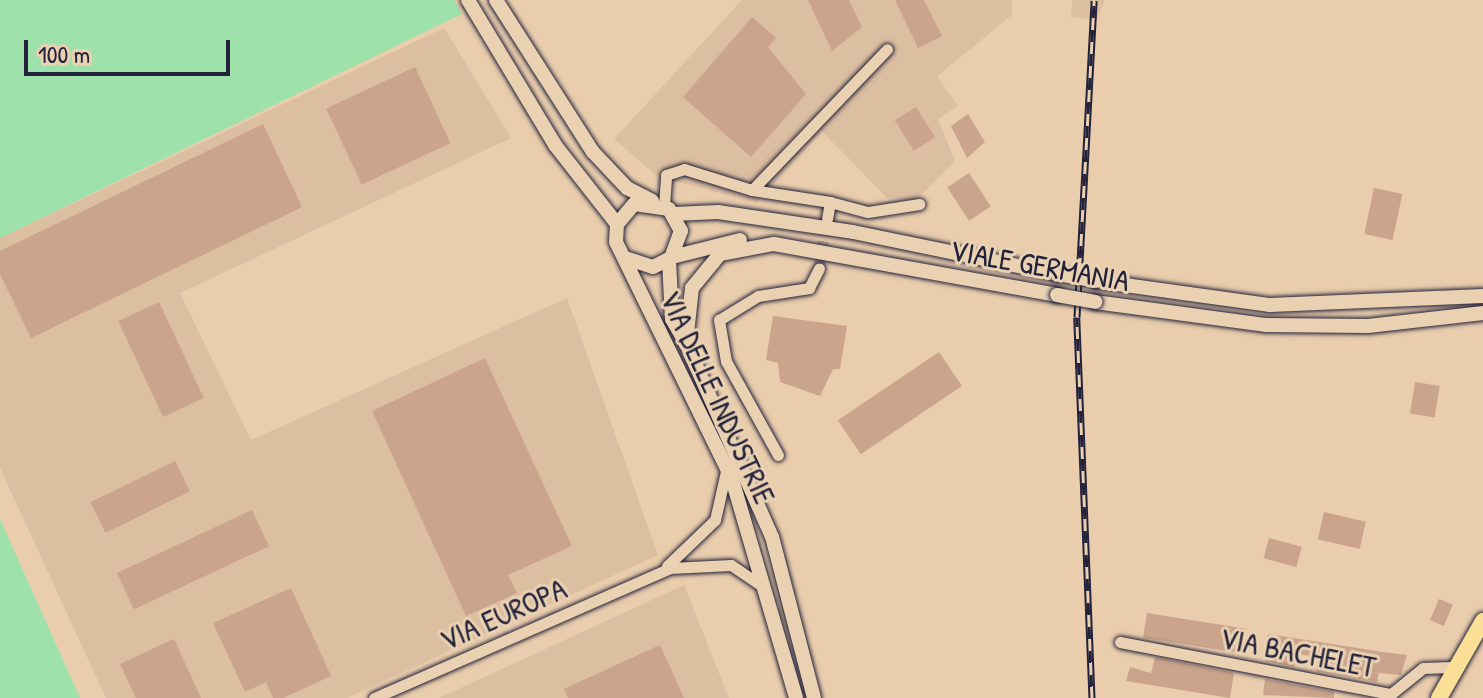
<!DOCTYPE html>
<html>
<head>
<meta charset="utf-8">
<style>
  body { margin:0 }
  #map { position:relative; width:1483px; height:698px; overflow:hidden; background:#eacdad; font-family:"Patrick Hand",sans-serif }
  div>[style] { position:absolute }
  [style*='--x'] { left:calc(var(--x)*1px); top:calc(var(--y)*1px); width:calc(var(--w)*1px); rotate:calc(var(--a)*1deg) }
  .built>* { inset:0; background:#dcbea1 }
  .green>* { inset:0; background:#9fe1ab }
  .building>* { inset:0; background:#caa48b; transform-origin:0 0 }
  .minor-tunnel>* { height:11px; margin-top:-5.5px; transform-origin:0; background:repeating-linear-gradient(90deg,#c2ab96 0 11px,transparent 0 16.5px) }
  .roads { filter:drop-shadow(0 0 2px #22223b) drop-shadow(0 0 2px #22223b) }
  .minor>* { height:11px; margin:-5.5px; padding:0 5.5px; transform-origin:5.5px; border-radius:5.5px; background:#ead1b2 }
  .tertiary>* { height:14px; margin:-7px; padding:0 7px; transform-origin:7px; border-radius:7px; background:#ead1b2 }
  .primary>* { height:16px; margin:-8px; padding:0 8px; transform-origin:8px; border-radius:8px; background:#fbdf96 }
  .rail>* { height:7px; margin-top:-3.5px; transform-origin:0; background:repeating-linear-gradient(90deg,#ead1b2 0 12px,#22223b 0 24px); box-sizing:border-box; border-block:2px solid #22223b }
  .bridges { filter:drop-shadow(0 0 2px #22223b) drop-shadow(0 0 2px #22223b) }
  .tertiary-bridge>* { height:14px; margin:-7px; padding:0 7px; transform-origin:7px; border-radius:7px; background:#ead1b2 }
  span { translate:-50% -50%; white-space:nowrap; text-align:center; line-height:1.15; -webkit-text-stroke:6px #ead1b2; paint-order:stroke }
  .street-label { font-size:30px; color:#22223b }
  .scale { position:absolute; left:24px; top:40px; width:206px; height:36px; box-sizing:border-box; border:4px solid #22223b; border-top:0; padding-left:10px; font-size:24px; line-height:28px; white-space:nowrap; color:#22223b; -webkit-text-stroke:6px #ead1b2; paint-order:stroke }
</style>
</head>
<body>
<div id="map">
  <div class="built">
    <div style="clip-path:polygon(742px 0,1012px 0,1012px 15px,937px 76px,958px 106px,938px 119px,955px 161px,916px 200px,887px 198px,822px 131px,757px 203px,657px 176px,614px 139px)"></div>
    <div style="clip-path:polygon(1072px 0,1105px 0,1097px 20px,1071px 17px)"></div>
    <div style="clip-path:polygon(444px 28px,511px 138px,180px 293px,251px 440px,567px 298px,658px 555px,347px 698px,106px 698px,0 468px,0 238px)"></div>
    <div style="clip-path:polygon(684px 585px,729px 698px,439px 698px)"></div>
  </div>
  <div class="green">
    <div style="clip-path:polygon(0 0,454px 0,462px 14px,0 238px)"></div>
    <div style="clip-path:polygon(0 519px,80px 698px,0 698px)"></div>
  </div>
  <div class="building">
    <div style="clip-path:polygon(808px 0,849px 0,862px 27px,832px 51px)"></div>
    <div style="clip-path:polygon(895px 0,924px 0,942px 36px,918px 48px)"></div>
    <div style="clip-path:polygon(752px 17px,776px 38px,768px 47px,806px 94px,751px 157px,683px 97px)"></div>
    <div style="left:415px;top:67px;width:84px;height:98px;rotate:65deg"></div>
    <div style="left:916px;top:107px;width:36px;height:25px;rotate:58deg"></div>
    <div style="clip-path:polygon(968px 114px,985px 142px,967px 158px,951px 126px)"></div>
    <div style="clip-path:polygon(263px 124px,302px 207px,31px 338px,0 274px,0 251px)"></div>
    <div style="left:969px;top:173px;width:40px;height:26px;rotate:57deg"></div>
    <div style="left:1374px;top:188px;width:29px;height:47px;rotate:12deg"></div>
    <div style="left:159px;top:302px;width:106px;height:45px;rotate:65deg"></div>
    <div style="clip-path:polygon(773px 316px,847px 326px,840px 369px,833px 369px,820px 396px,780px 382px,778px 363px,766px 360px)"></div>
    <div style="left:939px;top:352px;width:41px;height:122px;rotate:56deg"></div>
    <div style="clip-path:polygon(485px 358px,572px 546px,508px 575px,517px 593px,466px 616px,372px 411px)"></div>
    <div style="left:1415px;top:382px;width:25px;height:32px;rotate:9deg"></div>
    <div style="left:175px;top:461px;width:34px;height:94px;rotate:64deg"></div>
    <div style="left:252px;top:510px;width:40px;height:149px;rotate:65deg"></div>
    <div style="left:1324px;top:512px;width:43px;height:28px;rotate:13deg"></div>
    <div style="left:1269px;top:538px;width:34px;height:21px;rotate:15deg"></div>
    <div style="clip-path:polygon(291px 588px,331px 676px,283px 698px,273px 698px,266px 682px,245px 692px,213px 623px)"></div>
    <div style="left:1439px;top:599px;width:15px;height:23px;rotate:23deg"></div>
    <div style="left:1147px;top:613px;width:100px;height:25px;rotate:9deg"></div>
    <div style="clip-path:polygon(1268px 634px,1383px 652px,1407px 655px,1401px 675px,1379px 673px,1377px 682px,1316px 671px,1318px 657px,1297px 654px,1294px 667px,1265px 661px)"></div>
    <div style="clip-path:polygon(174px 639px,201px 698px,136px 698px,120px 664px)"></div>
    <div style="clip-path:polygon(660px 645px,684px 698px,568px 698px,564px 689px)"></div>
    <div style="clip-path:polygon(1155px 657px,1234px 673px,1230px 698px,1126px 681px,1130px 667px,1151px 673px)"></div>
    <div style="clip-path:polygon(1265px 679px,1334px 692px,1334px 698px,1263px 695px)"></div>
  </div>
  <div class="minor-tunnel">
    <div style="--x:819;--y:268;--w:46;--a:-81.2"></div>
  </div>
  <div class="roads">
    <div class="minor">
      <div style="--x:752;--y:190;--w:79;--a:8.7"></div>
      <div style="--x:830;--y:202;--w:17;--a:100"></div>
      <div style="--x:830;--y:202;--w:39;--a:15"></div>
      <div style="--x:868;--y:212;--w:52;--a:-8.9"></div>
      <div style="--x:664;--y:206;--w:31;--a:-86"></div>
      <div style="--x:666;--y:175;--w:19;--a:-18"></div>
      <div style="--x:684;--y:169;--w:71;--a:17.2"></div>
      <div style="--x:752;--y:190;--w:195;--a:-46.2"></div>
      <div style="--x:778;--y:455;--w:107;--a:-119"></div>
      <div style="--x:726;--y:361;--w:42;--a:-99.7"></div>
      <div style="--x:719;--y:320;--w:46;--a:-31.6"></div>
      <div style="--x:758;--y:296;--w:52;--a:-8.9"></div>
      <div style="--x:809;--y:288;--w:22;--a:-63"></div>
      <div style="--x:667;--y:566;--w:66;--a:-43.8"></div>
      <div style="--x:715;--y:520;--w:50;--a:-77.3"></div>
      <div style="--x:1120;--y:642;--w:276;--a:10.9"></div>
      <div style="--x:1391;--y:694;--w:41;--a:-39.1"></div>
      <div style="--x:1423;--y:668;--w:36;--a:-2"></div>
      <div style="--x:374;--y:698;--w:323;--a:-23.7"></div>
      <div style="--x:670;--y:568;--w:61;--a:-2.8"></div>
      <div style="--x:731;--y:565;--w:37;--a:34"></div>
    </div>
    <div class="tertiary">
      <div style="--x:468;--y:0;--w:169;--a:59"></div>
      <div style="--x:555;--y:145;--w:100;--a:51.9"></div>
      <div style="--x:496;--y:0;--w:180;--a:57.5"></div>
      <div style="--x:593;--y:152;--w:50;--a:46.6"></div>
      <div style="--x:627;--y:188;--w:28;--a:27"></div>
      <div style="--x:674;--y:214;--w:44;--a:-2.6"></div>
      <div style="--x:718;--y:212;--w:136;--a:8.4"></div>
      <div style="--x:853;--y:232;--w:209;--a:11.6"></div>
      <div style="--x:672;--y:257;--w:70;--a:-14"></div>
      <div style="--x:625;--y:258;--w:29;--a:18"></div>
      <div style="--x:653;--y:267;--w:20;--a:-27"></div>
      <div style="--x:671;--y:258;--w:29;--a:-70"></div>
      <div style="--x:681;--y:231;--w:25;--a:-119"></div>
      <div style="--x:669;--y:209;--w:35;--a:-172"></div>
      <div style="--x:634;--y:204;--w:26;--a:130"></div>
      <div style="--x:617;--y:224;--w:18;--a:93"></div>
      <div style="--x:616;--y:242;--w:264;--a:63.9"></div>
      <div style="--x:732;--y:479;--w:228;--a:73.7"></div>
      <div style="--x:669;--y:260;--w:59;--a:87.1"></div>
      <div style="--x:672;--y:319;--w:28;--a:60"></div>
      <div style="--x:1096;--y:281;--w:176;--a:7.9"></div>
      <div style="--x:1270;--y:305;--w:213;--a:-2.4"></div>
      <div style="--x:1095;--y:302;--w:173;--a:7.7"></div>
      <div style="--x:1266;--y:325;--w:102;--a:0.6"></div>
      <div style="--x:1368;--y:326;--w:116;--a:-6.4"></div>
      <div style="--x:814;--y:698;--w:166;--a:-104.6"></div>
      <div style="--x:772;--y:537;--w:212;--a:-113.9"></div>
      <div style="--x:686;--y:343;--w:55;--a:-83.8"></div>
      <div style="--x:692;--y:288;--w:44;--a:-50.5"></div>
      <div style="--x:720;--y:254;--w:55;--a:-10.5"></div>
      <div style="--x:774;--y:244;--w:288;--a:10.2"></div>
    </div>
    <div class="primary">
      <div style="--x:1439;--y:698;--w:89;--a:-60.3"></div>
    </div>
  </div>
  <div class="rail">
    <div style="--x:1092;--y:698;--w:381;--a:-92.3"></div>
    <div style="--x:1077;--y:317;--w:317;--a:-86.9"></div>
  </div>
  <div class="bridges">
    <div class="tertiary-bridge">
      <div style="--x:1058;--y:274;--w:39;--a:10"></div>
      <div style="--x:1057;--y:295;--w:39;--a:10"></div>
    </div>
  </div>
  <div class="street-label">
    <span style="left:1040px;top:265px;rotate:10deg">VIALE GERMANIA</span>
    <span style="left:718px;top:397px;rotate:65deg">VIA DELLE INDUSTRIE</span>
    <span style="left:503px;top:614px;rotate:-24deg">VIA EUROPA</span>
    <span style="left:1298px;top:652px;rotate:11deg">VIA BACHELET</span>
  </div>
  <div class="scale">100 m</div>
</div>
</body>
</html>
